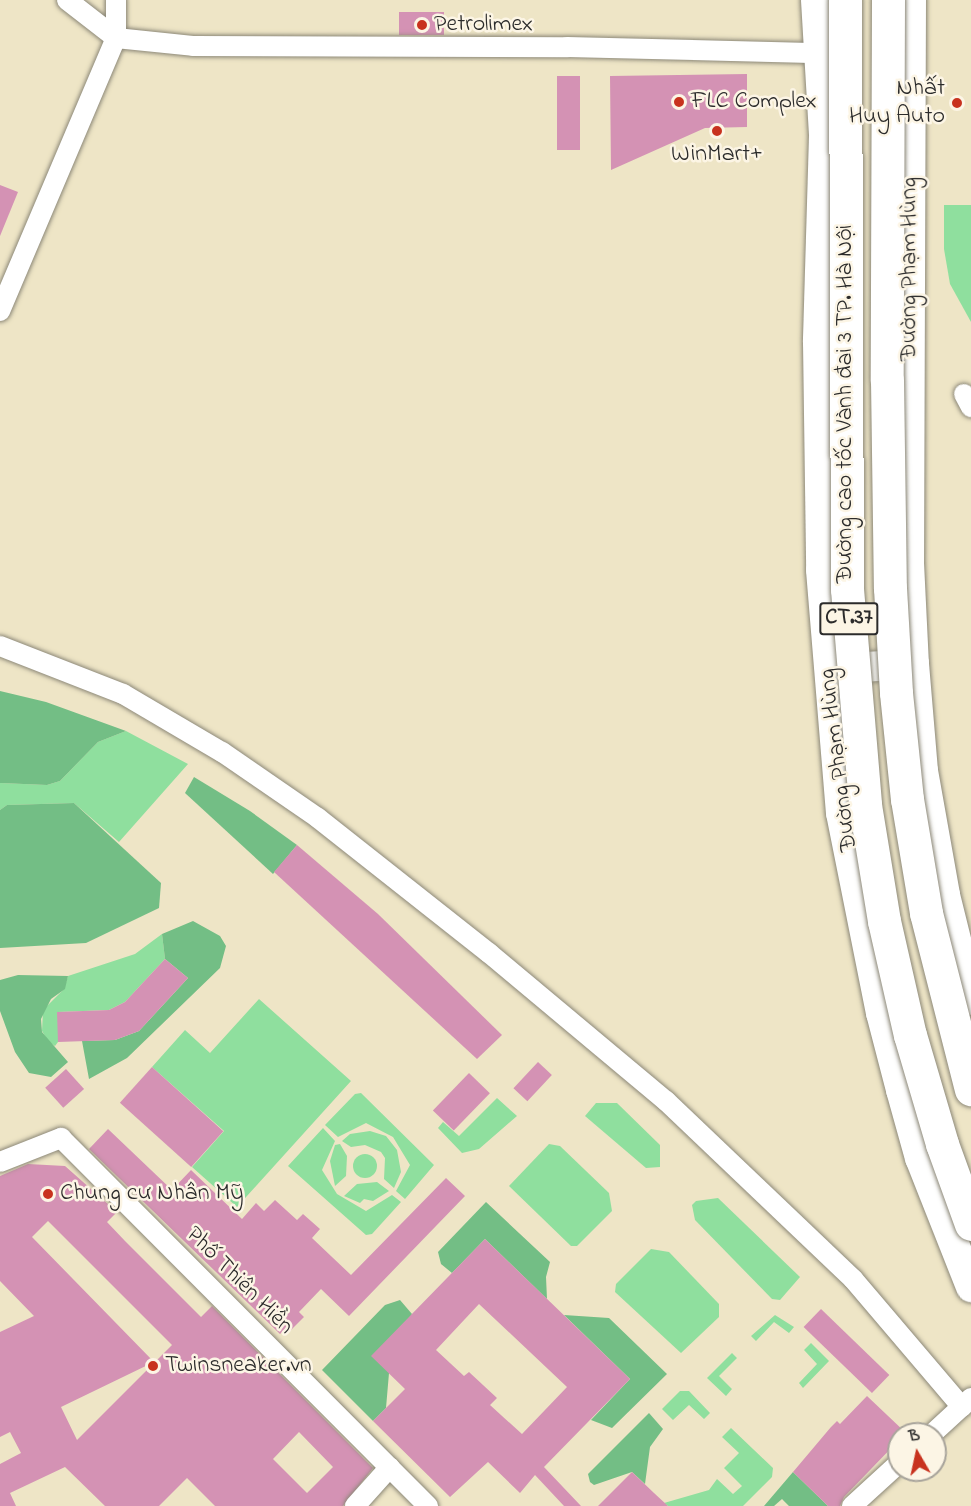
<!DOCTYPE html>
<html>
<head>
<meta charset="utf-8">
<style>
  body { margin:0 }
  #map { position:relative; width:971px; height:1506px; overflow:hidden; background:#eee5c6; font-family:"Indie Flower",sans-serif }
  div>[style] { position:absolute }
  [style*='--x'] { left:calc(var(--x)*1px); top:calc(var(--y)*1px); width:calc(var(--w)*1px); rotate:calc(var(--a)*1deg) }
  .green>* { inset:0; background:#8fdf9e }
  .round { border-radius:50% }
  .forest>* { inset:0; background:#73be85 }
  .building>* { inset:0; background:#d492b4; transform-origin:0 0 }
  .roads { filter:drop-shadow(0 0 2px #8c8878) drop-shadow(0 0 2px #8c8878) }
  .minor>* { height:20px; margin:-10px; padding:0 10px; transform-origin:10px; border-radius:10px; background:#fff }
  .primary>* { height:30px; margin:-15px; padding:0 15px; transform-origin:15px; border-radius:15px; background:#fff }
  .bridges { filter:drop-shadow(0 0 2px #8c8878) drop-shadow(0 0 2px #8c8878) }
  .motorway-bridge>* { height:33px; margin:-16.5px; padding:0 16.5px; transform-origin:16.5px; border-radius:16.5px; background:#fff }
  .dots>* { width:16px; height:16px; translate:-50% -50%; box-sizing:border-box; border:3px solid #fcf5e5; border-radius:50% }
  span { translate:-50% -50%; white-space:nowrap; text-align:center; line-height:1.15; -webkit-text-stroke:5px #fcf5e5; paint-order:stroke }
  .shield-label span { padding:2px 4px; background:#fcf5e5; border:2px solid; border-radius:4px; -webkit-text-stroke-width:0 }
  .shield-label { font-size:22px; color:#2b2b2b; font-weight:700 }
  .poi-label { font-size:24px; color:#2b2b2b }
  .left { translate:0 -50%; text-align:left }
  .right { translate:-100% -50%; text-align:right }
  .street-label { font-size:24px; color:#2b2b2b }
  .north { position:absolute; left:887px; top:1422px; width:60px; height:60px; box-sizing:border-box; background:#fcf5e5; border:2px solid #a8a49b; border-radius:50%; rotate:351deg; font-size:16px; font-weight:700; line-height:24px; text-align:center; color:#2b2b2b }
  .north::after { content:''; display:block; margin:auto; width:21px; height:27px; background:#c8321e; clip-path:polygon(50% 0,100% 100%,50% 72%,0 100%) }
</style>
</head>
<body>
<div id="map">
  <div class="green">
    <div style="clip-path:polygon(944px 205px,971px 205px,971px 322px,950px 284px,944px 249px)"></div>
    <div style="clip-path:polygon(126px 731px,188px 764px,119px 842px,74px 803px,7px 805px,0 810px,0 783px,47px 785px,60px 781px,98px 742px)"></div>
    <div style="clip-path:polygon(162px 934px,165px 959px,125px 1002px,109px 1010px,58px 1012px,58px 1042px,55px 1046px,48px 1041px,42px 1031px,43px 1010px,64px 989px,68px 976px,135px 954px)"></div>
    <div style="clip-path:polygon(259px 999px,351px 1081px,237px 1207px,192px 1167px,224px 1131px,152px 1067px,185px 1030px,210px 1053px)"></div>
    <div style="clip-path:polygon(361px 1093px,434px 1165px,405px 1199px,396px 1191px,410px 1165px,393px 1137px,366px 1123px,338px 1137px,325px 1125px,355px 1094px)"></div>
    <div style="clip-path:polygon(497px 1098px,517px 1116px,479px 1149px,462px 1153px,438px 1128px,443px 1122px,459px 1136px)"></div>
    <div style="clip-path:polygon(596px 1103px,617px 1103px,660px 1145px,660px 1167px,646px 1168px,585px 1116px)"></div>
    <div style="clip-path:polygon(323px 1128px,335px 1141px,322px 1170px,337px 1194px,366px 1211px,392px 1195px,401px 1202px,372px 1234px,366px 1235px,288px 1166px)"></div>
    <div style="clip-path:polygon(370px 1131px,386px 1136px,397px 1150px,401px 1172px,394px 1188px,384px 1179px,385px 1158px,381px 1152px,365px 1145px,351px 1147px,342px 1141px,350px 1134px)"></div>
    <div style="clip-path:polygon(340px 1144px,347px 1156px,346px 1176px,335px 1186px,330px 1161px,335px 1145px)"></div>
    <div style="clip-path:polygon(549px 1144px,560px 1146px,609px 1193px,612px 1211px,577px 1246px,571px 1246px,509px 1186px)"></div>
    <div class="round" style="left:353px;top:1154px;width:24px;height:24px"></div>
    <div style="clip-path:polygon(377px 1182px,389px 1191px,373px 1201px,364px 1199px,360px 1203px,344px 1196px,357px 1184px)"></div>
    <div style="clip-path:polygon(718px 1198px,800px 1277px,780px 1300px,772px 1299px,695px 1220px,692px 1205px,696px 1201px)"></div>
    <div style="clip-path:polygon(651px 1249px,669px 1252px,719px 1304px,719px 1317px,681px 1353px,615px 1292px,616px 1284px)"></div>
    <div style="clip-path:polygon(775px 1315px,794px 1327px,789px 1333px,774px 1322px,756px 1341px,751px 1336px)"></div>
    <div style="clip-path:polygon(811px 1343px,829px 1361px,803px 1388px,799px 1383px,817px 1364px,804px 1350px)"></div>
    <div style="clip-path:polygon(732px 1353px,737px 1358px,719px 1376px,732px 1389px,726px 1396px,707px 1378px)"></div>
    <div style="clip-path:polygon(680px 1391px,689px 1391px,710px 1413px,704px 1419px,689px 1405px,673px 1420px,662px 1409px)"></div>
    <div style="clip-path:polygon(731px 1428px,773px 1468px,772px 1477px,743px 1506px,668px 1506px,664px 1503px,709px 1490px,717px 1479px,733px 1494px,742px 1486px,724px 1468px,739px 1453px,722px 1437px)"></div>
  </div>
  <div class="forest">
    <div style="clip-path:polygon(0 691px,46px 702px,126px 731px,98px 742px,60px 781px,47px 785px,0 783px)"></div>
    <div style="clip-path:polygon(194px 777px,250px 811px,297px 845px,273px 874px,185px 793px)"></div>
    <div style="clip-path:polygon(74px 803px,161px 883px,159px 908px,86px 943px,0 948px,0 810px,7px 805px)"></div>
    <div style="clip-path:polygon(193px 921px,220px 936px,226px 946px,220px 968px,127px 1058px,89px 1079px,82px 1041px,115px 1040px,139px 1031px,188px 978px,165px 959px,162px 934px)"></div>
    <div style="clip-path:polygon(18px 975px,68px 976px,65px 989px,51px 999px,41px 1019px,42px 1032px,68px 1062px,51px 1077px,29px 1073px,15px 1052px,0 1011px,0 980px)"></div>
    <div style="clip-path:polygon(486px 1202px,550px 1262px,546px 1277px,547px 1299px,485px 1239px,452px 1273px,441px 1264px,438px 1252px)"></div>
    <div style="clip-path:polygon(400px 1300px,412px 1314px,389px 1373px,386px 1408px,373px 1421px,322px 1370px,385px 1305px)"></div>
    <div style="clip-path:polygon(564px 1315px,609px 1318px,667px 1374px,612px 1428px,591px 1420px,630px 1379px)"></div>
    <div style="clip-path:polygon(649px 1413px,663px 1429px,650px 1447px,645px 1484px,632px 1472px,594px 1485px,590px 1482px,588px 1474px)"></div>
    <div style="clip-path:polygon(793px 1472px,828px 1506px,789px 1506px,782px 1499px,774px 1506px,764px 1506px)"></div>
  </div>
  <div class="building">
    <div style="left:399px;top:12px;width:45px;height:23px"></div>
    <div style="clip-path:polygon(747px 74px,747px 127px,705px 128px,611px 170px,610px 76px)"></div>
    <div style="left:557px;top:76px;width:23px;height:74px"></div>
    <div style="clip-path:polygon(0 185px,18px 192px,0 236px)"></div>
    <div style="clip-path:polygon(297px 845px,378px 914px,502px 1035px,477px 1059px,274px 872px)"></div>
    <div style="clip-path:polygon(165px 959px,188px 978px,139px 1031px,115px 1040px,58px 1042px,57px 1012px,109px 1010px,125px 1002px)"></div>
    <div style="left:538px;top:1062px;width:19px;height:36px;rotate:43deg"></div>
    <div style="left:152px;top:1067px;width:96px;height:48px;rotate:42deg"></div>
    <div style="left:66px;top:1069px;width:27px;height:28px;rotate:48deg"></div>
    <div style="left:469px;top:1073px;width:29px;height:52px;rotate:44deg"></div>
    <div style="clip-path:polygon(108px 1129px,172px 1190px,191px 1170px,242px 1219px,256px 1203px,264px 1211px,275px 1200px,297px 1220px,303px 1214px,320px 1229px,312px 1238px,351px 1275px,446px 1178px,465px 1196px,349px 1316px,321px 1289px,299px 1312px,304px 1317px,287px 1334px,283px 1331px,280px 1334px,89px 1149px)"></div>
    <div style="clip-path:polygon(evenodd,28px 1164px,65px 1166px,117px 1212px,107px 1222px,125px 1241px,201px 1317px,212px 1306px,373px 1468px,343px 1506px,215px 1506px,187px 1478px,159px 1506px,105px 1506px,65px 1467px,10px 1493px,16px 1506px,0 1506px,0 1464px,21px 1453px,10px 1432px,0 1437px,0 1332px,34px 1316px,0 1281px,0 1176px,28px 1164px,48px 1221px,172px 1345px,77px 1440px,61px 1407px,154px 1362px,32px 1237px,48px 1221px,28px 1164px,299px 1432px,333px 1467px,307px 1493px,273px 1459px,299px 1432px)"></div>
    <div style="clip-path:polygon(evenodd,485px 1239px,630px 1379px,544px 1467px,581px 1506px,564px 1506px,535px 1475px,520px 1493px,488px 1462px,450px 1497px,373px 1421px,405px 1389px,371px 1356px,485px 1239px,479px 1304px,567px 1387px,522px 1434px,490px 1405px,497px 1398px,469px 1372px,464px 1376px,436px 1350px,479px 1304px)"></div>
    <div style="left:821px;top:1309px;width:95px;height:25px;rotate:44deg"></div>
    <div style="clip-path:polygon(867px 1396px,906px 1433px,899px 1434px,899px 1440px,844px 1497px,840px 1506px,828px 1506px,793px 1472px,831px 1427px,837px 1421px,840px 1424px)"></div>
    <div style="clip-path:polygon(632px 1472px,654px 1493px,668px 1506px,598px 1506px)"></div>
  </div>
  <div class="roads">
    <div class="minor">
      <div style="--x:67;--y:0;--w:62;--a:37.8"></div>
      <div style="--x:116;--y:38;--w:77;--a:5.9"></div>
      <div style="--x:193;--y:46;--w:374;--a:0.2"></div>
      <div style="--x:567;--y:47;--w:254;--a:1.4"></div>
      <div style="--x:0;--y:311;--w:297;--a:-67"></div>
      <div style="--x:116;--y:38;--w:38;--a:-90"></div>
      <div style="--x:964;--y:394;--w:15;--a:62"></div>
      <div style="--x:0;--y:646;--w:132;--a:21.3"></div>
      <div style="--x:123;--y:694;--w:115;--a:30.4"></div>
      <div style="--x:222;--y:752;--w:116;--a:34.5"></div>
      <div style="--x:318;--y:818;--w:218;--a:38.3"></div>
      <div style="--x:489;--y:953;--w:231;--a:39.9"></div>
      <div style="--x:666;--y:1101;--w:258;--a:43.6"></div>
      <div style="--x:853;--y:1279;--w:168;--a:49.6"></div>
      <div style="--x:0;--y:1162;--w:66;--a:-21.5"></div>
      <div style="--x:61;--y:1138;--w:520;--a:45.08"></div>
      <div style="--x:932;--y:1434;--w:53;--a:-42.7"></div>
      <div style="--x:355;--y:1506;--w:52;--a:-48.1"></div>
      <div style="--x:852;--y:1506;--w:64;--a:-42.5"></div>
    </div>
    <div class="primary">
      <div style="--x:816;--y:0;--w:136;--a:86.6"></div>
      <div style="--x:824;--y:136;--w:206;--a:91.7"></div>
      <div style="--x:818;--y:342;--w:228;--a:89.2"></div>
      <div style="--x:821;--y:570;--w:244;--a:85.3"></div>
      <div style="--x:841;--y:813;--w:204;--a:78.7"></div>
      <div style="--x:881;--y:1013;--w:80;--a:75.4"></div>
      <div style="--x:901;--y:1090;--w:71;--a:74.4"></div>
      <div style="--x:920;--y:1158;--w:139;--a:68.4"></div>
      <div style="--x:911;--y:0;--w:563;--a:90.2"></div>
      <div style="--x:909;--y:563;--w:101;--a:87.2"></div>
      <div style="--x:914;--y:664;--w:107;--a:85.2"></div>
      <div style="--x:923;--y:771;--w:126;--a:79.9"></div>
      <div style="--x:945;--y:895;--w:108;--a:76.1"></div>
      <div style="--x:830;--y:669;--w:84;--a:-3.4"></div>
    </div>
  </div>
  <div class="bridges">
    <div class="motorway-bridge">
      <div style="--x:845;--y:0;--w:589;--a:89.81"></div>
      <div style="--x:847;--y:589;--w:217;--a:85.2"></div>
      <div style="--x:865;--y:805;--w:118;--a:80.7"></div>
      <div style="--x:884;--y:921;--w:117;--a:77.2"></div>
      <div style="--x:910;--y:1035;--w:114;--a:73.6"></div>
      <div style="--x:942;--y:1144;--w:85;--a:70.1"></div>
      <div style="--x:888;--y:0;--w:380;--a:90.2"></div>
      <div style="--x:887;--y:380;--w:208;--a:89.2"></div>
      <div style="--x:890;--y:588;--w:105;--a:86.7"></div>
      <div style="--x:896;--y:693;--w:107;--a:84.1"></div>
      <div style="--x:907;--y:799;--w:116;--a:80.5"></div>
      <div style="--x:926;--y:913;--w:182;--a:75.7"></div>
    </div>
  </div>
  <div class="dots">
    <div style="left:422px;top:25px;background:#c8321e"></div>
    <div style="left:679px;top:102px;background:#c8321e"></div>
    <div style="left:957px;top:103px;background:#c8321e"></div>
    <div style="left:717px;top:131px;background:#c8321e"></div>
    <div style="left:48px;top:1194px;background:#c8321e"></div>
    <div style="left:153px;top:1366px;background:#c8321e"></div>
  </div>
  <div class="shield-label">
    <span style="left:849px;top:619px">CT.37</span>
  </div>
  <div class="poi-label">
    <span class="left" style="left:434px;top:25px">Petrolimex</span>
    <span class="right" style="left:945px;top:103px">Nhất<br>Huy Auto</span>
    <span class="left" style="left:691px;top:102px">FLC Complex</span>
    <span style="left:717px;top:155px">WinMart+</span>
    <span class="left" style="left:60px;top:1194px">Chung cư Nhân Mỹ</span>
    <span class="left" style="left:165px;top:1366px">Twinsneaker.vn</span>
  </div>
  <div class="street-label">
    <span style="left:910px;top:269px;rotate:-90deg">Đường Phạm Hùng</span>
    <span style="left:846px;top:404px;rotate:-90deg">Đường cao tốc Vành đai 3 TP. Hà Nội</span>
    <span style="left:839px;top:760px;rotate:-97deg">Đường Phạm Hùng</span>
    <span style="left:239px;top:1281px;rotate:45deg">Phố Thiên Hiền</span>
  </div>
  <div class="north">B</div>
</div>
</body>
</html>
